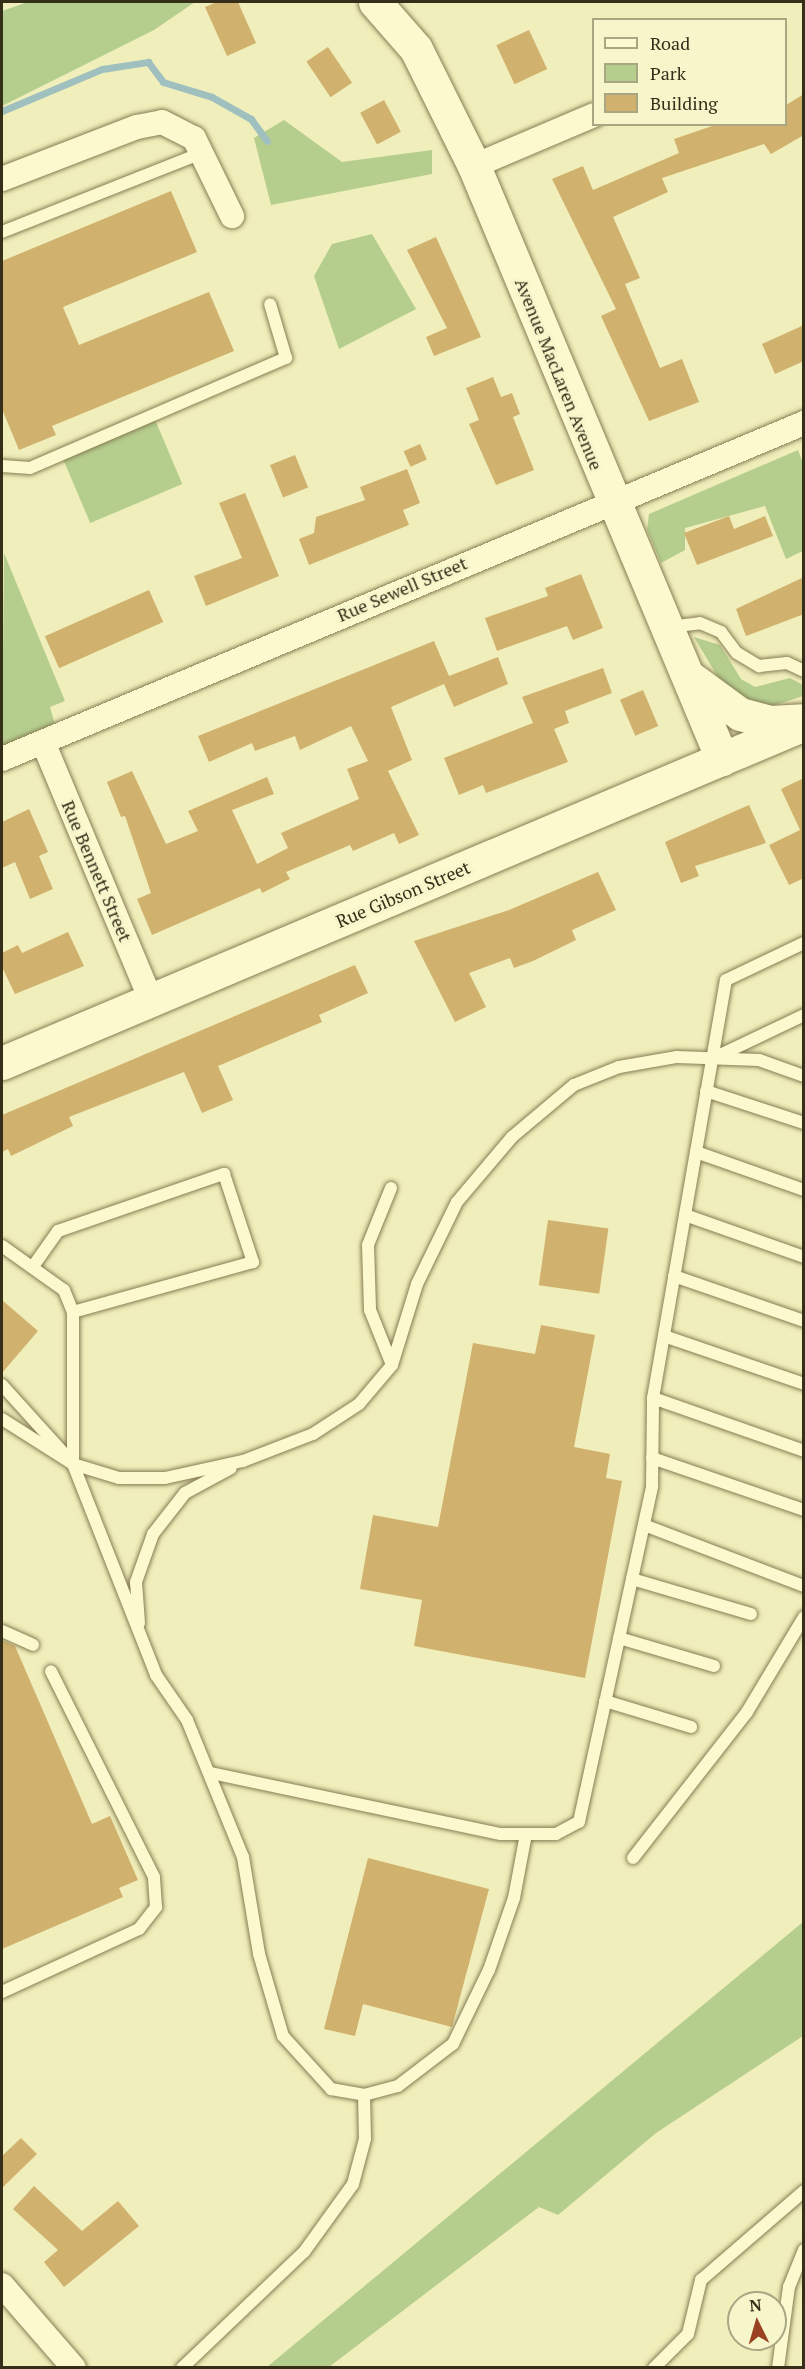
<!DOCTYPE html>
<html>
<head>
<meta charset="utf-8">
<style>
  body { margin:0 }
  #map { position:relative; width:805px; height:2369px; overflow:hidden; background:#f0eeba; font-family:"PT Serif",serif }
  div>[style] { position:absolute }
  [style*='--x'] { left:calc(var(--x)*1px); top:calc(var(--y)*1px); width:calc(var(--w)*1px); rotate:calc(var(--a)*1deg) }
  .green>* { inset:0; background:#b5ce8e; transform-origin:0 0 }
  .stream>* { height:7px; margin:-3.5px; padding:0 3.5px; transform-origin:3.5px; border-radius:3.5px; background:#9fc0bf }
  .building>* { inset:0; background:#d0b26e; transform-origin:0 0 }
  .roads { filter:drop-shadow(0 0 2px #877d54) drop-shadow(0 0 2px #877d54) }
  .lane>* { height:12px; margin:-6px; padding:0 6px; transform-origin:6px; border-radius:6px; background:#fbf9cd }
  .street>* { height:24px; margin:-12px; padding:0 12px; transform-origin:12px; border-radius:12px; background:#fbf9cd }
  .secondary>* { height:33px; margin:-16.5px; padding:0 16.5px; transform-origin:16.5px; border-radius:16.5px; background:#fbf9cd }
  span { translate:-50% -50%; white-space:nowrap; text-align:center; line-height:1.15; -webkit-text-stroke:6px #f7f6ca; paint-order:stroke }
  .street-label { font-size:18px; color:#352f1a }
  .frame { position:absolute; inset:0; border:3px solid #352f1a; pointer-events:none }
  .legend { position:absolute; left:592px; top:18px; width:195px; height:108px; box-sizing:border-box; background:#f7f6ca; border:2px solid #a9a684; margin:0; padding:8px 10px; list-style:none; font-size:18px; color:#352f1a }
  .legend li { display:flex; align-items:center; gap:12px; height:30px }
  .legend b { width:30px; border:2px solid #a9a684 }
  .north { position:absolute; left:727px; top:2291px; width:60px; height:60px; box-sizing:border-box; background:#f7f6ca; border:2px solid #a9a684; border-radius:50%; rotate:355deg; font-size:16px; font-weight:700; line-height:24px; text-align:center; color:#352f1a }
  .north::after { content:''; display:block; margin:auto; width:21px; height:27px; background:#994121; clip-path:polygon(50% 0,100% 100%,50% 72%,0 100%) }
</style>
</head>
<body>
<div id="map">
  <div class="green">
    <div style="clip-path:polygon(28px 2px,195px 2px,154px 30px,2px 106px,2px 11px)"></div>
    <div style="clip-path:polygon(284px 120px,342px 162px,432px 150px,432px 174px,271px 205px,254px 138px)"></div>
    <div style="clip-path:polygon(372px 234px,416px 309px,339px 349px,314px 276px,332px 244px)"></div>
    <div style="left:153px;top:415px;width:75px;height:100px;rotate:67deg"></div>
    <div style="clip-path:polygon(798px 450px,803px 463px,803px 551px,786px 559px,765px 506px,685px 528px,685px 550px,661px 563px,647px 530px,649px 514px)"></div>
    <div style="clip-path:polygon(4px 553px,65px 701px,50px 707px,58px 735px,2px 759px)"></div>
    <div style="clip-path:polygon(694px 637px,720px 645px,741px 679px,755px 687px,790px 678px,803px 685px,803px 696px,763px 709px,722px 684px)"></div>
    <div style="clip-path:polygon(803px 1922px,803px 2036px,656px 2133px,558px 2215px,539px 2207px,329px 2367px,267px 2367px)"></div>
  </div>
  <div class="stream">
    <div style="--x:2;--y:111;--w:108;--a:-22.8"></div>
    <div style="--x:102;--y:69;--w:47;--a:-8.7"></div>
    <div style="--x:148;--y:62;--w:25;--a:53"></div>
    <div style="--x:163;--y:82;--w:51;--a:17"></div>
    <div style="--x:212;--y:97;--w:45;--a:29.4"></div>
    <div style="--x:251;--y:119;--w:27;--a:54"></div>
  </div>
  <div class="building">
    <div style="clip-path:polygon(217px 2px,238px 2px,256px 43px,227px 56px,205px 7px)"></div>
    <div style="left:529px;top:30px;width:43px;height:36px;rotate:65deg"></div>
    <div style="left:328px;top:47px;width:43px;height:26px;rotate:56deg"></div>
    <div style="clip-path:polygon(804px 94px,804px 135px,771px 154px,764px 144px,662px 178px,668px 192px,613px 217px,640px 278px,625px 284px,660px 368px,682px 359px,699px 402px,649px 421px,601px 316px,616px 309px,552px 179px,583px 166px,593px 190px,679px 153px,674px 139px,718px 124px,786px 124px,786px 105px)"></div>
    <div style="left:384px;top:100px;width:36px;height:27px;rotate:62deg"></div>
    <div style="clip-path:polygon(171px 191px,197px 252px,63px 307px,79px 345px,209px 292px,234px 351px,52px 426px,56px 435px,19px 450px,2px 409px,2px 261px)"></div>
    <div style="clip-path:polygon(436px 237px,481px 337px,434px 356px,426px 337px,447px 328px,407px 250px)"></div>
    <div style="clip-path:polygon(804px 325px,804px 361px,775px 374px,762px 344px)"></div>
    <div style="clip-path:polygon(493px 377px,501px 397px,512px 393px,520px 414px,513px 417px,534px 470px,496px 485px,469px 424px,479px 420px,466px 388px)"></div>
    <div style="left:420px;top:444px;width:17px;height:18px;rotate:66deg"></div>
    <div style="left:295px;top:455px;width:35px;height:27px;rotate:68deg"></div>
    <div style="clip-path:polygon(407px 469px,420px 503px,403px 510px,409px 525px,309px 565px,299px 539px,314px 533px,316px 517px,365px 500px,360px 487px)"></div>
    <div style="clip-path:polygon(245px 493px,279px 576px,206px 606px,194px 576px,242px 558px,219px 503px)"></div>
    <div style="clip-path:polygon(729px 516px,734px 529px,765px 516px,773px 536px,697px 565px,684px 533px)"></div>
    <div style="clip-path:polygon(581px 574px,603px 628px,573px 640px,567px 626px,497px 651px,485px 618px,548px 596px,545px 588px)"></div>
    <div style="clip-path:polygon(804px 577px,804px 614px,746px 636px,736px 609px)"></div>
    <div style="left:149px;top:590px;width:35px;height:114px;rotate:66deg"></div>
    <div style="clip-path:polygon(434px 641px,449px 676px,498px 657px,508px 684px,454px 707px,444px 684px,391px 707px,412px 760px,388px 771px,419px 835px,399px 844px,394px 833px,353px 851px,350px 845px,286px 872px,290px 879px,262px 893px,260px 888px,152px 935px,137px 899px,151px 893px,125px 816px,121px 817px,107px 782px,132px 771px,166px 844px,198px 831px,188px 811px,267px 777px,274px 794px,232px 810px,257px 864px,288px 848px,281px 833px,359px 799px,347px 769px,368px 761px,351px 726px,300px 750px,295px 736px,255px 751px,252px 743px,209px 762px,198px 736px)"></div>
    <div style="clip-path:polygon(603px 668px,612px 693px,565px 711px,569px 723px,554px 729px,568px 762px,486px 793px,483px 785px,459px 795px,444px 758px,533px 723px,522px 697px)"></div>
    <div style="left:643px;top:690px;width:39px;height:25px;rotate:67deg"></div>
    <div style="clip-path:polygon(804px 778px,804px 878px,789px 885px,769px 845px,800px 830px,781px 789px)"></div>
    <div style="clip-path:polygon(749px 805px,766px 843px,695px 866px,699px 876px,681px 883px,665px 842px)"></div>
    <div style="clip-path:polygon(29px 809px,48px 852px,39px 856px,53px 889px,30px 899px,15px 862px,2px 868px,2px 822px)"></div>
    <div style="clip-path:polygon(598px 872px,616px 910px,572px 930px,576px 940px,533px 961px,514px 968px,510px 958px,469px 973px,486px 1007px,455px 1022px,414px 941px,509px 910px)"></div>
    <div style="clip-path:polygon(68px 932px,84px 966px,15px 994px,2px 967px,2px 953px,18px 945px,22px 953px)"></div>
    <div style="clip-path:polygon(355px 965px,368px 993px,319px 1015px,322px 1022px,218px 1066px,233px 1100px,202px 1113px,184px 1072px,69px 1117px,73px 1126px,11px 1156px,8px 1149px,2px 1152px,2px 1115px)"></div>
    <div style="left:548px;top:1220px;width:61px;height:66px;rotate:8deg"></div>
    <div style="clip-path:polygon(2px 1300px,38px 1331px,2px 1373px)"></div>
    <div style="clip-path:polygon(541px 1325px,595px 1335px,574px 1447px,610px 1454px,606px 1478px,622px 1481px,585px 1678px,414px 1646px,422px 1600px,360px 1589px,373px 1515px,438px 1527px,473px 1343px,535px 1354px)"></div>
    <div style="clip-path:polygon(2px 1640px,15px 1646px,92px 1824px,110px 1816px,138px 1880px,119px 1888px,123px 1897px,2px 1949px)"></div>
    <div style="clip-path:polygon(368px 1858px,489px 1889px,452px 2027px,363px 2004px,355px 2036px,324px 2029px)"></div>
    <div style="clip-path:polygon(21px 2138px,37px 2154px,2px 2188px,2px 2156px)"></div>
    <div style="clip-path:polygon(34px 2186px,82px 2231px,118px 2201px,139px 2226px,64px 2287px,44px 2262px,58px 2250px,13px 2209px)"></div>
  </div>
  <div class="roads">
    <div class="lane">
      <div style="--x:2;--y:232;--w:215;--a:-21.6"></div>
      <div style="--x:2;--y:466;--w:28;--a:4"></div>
      <div style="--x:30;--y:468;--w:279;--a:-23.3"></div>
      <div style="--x:286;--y:358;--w:56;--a:-106.5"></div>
      <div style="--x:669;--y:627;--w:31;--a:-7"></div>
      <div style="--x:700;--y:623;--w:23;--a:23"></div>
      <div style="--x:721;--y:632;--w:26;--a:53"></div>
      <div style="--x:737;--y:653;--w:26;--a:31"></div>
      <div style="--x:759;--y:666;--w:28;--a:-6"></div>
      <div style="--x:787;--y:663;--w:19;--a:25"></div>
      <div style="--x:716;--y:1057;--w:98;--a:-25.5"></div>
      <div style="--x:706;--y:1091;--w:103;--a:18.1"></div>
      <div style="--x:696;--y:1152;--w:114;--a:19.4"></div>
      <div style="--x:391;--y:1188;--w:61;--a:112"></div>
      <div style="--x:368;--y:1245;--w:65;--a:88.2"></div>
      <div style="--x:370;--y:1310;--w:59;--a:68.2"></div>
      <div style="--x:685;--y:1215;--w:126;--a:19.4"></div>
      <div style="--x:2;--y:1246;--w:76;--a:35.4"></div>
      <div style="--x:64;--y:1290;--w:24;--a:68"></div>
      <div style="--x:73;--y:1312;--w:152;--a:90"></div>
      <div style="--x:73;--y:1464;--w:227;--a:68.5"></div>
      <div style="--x:156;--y:1675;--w:55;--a:55.4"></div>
      <div style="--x:187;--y:1720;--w:148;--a:67.8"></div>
      <div style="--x:243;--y:1857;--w:98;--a:80.6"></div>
      <div style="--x:259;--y:1954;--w:85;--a:73.7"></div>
      <div style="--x:283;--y:2036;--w:72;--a:47.8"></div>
      <div style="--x:331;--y:2089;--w:34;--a:10"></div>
      <div style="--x:364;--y:2095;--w:35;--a:-15"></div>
      <div style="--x:398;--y:2086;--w:69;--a:-37.4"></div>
      <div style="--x:453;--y:2044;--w:82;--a:-64.1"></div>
      <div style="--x:489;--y:1970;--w:76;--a:-70.9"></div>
      <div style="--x:514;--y:1898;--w:65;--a:-79.4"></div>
      <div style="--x:34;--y:1265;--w:42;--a:-54.8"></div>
      <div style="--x:58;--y:1231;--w:176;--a:-19"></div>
      <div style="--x:224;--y:1174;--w:93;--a:71.8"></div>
      <div style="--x:253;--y:1262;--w:187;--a:164.5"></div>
      <div style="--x:674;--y:1276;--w:138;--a:19.1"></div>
      <div style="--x:664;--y:1336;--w:148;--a:18.9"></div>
      <div style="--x:2;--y:1385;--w:97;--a:47.9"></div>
      <div style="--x:653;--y:1398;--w:160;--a:19.3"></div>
      <div style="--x:2;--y:1419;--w:84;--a:32.4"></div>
      <div style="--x:73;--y:1464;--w:48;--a:16.9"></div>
      <div style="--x:119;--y:1478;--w:46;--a:0"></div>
      <div style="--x:165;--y:1478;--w:80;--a:-12.3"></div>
      <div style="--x:243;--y:1461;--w:75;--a:-21.1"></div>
      <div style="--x:313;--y:1434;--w:55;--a:-33.1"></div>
      <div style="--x:359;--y:1404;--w:51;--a:-49.8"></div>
      <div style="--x:392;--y:1365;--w:85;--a:-72.8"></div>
      <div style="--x:417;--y:1284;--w:91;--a:-64"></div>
      <div style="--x:457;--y:1202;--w:85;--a:-49.8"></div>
      <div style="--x:512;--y:1137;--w:81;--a:-40"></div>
      <div style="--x:574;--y:1085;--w:48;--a:-21.8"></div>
      <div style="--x:619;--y:1067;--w:59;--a:-9.8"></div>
      <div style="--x:677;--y:1057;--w:82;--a:2.1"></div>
      <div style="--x:759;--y:1060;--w:48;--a:19.6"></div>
      <div style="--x:652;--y:1458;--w:161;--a:18.9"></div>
      <div style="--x:644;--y:1525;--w:171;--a:20.9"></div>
      <div style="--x:632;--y:1579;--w:124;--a:16.4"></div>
      <div style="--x:139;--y:1623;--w:41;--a:-94.2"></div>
      <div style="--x:136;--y:1582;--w:51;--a:-70.5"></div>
      <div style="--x:153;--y:1534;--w:52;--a:-52"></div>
      <div style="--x:185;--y:1493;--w:52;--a:-28.5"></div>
      <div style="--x:2;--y:1631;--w:34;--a:24"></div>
      <div style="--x:619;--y:1638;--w:99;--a:16.4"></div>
      <div style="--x:605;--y:1701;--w:90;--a:16.8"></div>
      <div style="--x:211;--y:1773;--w:296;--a:11.9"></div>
      <div style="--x:501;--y:1834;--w:55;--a:0"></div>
      <div style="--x:556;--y:1834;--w:26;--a:-28"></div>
      <div style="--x:579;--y:1822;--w:344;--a:-77.7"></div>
      <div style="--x:652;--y:1486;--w:88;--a:-89.3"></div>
      <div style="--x:653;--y:1398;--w:424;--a:-80.1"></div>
      <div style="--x:726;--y:980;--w:86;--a:-25.4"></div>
      <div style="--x:633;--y:1858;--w:185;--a:-52"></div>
      <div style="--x:747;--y:1712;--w:111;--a:-59"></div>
      <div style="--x:2;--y:1992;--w:151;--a:-24.7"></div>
      <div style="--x:139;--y:1929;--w:28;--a:-52"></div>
      <div style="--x:156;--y:1907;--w:30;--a:-94"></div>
      <div style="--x:154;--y:1877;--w:230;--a:-116.6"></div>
      <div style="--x:182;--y:2368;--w:168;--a:-43.6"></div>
      <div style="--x:304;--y:2252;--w:84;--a:-54.2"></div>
      <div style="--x:353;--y:2184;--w:47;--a:-75.1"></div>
      <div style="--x:365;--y:2139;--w:44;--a:-91.3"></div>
      <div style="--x:654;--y:2368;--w:48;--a:-45"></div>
      <div style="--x:688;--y:2334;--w:56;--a:-76.5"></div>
      <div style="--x:701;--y:2280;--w:136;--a:-40.8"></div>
      <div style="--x:778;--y:2368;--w:82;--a:-82.3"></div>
      <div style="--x:789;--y:2287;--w:40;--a:-68"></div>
    </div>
    <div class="street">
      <div style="--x:474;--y:166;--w:130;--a:-23"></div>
      <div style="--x:2;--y:179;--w:145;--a:-21.1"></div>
      <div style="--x:137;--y:127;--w:25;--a:-11"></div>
      <div style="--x:162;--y:122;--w:36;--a:27"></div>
      <div style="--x:194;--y:138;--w:87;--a:64"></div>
      <div style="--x:43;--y:742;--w:280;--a:67.3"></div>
      <div style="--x:2;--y:759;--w:870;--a:-22.73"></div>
      <div style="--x:2;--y:2285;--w:110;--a:49.1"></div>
    </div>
    <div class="secondary">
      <div style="--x:375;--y:2;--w:62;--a:48.9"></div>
      <div style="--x:416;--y:49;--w:131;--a:63.6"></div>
      <div style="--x:474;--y:166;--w:643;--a:67.3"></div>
      <div style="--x:688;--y:676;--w:64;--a:36.2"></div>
      <div style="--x:740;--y:714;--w:31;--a:15"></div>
      <div style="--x:770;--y:722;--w:33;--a:-3"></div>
      <div style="--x:2;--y:1063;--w:871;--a:-22.91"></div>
    </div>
  </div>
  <div class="street-label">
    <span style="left:559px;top:374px;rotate:68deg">Avenue MacLaren Avenue</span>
    <span style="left:402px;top:589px;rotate:-23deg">Rue Sewell Street</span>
    <span style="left:97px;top:871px;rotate:67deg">Rue Bennett Street</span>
    <span style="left:403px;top:894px;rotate:-23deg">Rue Gibson Street</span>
  </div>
  <div class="frame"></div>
  <ul class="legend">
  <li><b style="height:8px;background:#fbf9cd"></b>Road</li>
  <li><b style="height:16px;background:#b5ce8e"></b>Park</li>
  <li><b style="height:16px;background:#d0b26e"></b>Building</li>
  </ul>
  <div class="north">N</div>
</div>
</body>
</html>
